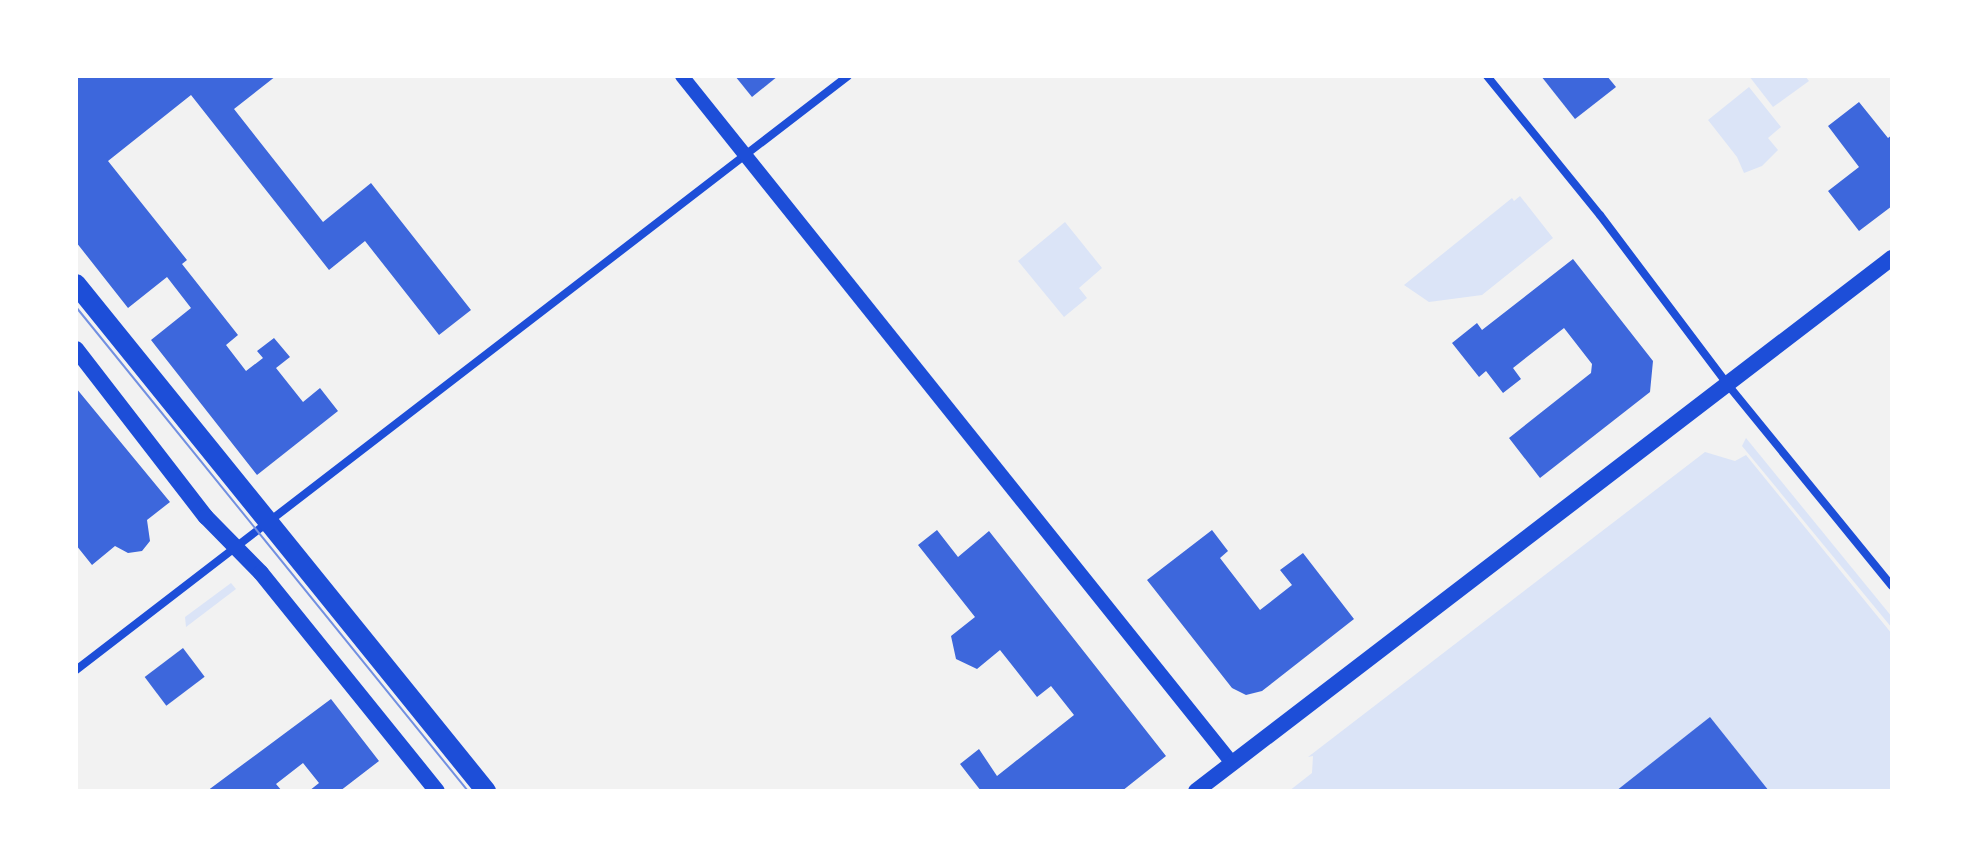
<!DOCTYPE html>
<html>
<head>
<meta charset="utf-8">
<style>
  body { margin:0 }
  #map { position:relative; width:1968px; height:867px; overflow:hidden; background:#f2f2f2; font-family:"Nunito Sans",sans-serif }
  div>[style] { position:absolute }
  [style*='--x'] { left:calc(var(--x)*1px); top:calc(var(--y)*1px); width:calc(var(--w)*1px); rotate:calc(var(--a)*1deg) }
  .green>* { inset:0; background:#dbe4f7 }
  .building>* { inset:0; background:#3d67dc; transform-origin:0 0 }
  .minor>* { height:8px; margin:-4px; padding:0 4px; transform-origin:4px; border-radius:4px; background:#1d4ed8 }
  .tertiary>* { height:14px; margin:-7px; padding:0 7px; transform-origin:7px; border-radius:7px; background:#1d4ed8 }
  .secondary>* { height:16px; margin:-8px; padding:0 8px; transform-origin:8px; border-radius:8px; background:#1d4ed8 }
  .primary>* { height:20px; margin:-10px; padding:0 10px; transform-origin:10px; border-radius:10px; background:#1d4ed8 }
  .tram>* { height:2px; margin:-1px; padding:0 1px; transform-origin:1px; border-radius:1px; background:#7290e2 }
  span { translate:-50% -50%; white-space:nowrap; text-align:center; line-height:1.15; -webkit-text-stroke:7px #fff; paint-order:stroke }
  .frame { position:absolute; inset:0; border:78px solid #fff; pointer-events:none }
</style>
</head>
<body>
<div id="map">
  <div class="green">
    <div style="clip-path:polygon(1749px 76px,1805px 76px,1809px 81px,1773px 107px)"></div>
    <div style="clip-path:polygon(1749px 87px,1781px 127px,1768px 138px,1778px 150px,1762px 166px,1744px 173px,1737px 157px,1708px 120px)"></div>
    <div style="clip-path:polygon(1520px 196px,1553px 238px,1482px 295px,1429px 302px,1404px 285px,1512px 198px,1514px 201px)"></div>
    <div style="clip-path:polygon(1065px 222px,1102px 268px,1079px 288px,1087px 298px,1064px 317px,1018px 261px)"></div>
    <div style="clip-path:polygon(1746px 438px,1892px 617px,1892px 628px,1742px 446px)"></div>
    <div style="clip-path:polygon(1705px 452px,1735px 461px,1746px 455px,1892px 634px,1892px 791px,1289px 791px,1312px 773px,1313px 756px,1308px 757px)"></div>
    <div style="clip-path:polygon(231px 583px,236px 589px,186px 627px,185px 617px)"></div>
  </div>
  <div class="building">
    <div style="clip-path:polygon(76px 76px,276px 76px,234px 109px,323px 222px,371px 183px,471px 310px,439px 335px,365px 241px,329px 270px,191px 95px,108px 161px,187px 260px,182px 264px,238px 335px,226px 345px,246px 371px,263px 358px,257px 351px,274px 338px,290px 357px,276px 368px,303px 402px,320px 388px,338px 411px,257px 475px,151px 340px,191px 308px,167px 277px,128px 308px,76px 242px)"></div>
    <div style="clip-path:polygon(735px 76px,778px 76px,752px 97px)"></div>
    <div style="clip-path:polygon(1541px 76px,1607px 76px,1616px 87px,1575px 119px)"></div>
    <div style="clip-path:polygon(1859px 102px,1888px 138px,1892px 135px,1892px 206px,1859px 231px,1828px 191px,1859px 167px,1828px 126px)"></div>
    <div style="clip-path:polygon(1573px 259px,1653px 361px,1650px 392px,1540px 478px,1509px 438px,1591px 373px,1592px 364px,1564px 328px,1513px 368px,1521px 379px,1503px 393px,1486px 371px,1479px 377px,1452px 343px,1477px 323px,1482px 330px)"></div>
    <div style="clip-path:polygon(76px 388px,170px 502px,147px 520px,150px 541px,142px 551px,128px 553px,115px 546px,92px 565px,76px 545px)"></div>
    <div style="clip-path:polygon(937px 530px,958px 557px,989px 531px,1166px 756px,1122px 791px,981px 791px,960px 764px,979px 749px,997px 776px,1074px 715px,1051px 686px,1037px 697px,1000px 650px,977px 669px,956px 659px,951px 636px,975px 617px,918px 545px)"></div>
    <div style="clip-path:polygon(1212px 530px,1228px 551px,1220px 558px,1260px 610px,1292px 585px,1280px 570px,1303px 553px,1354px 619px,1262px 691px,1246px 695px,1232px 688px,1147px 580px)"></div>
    <div style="left:183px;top:648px;width:36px;height:48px;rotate:53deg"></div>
    <div style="clip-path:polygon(331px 699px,379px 761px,340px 791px,309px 791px,319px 783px,303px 763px,276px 784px,282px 791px,207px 791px)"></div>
    <div style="clip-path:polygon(1710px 717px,1769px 791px,1616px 791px)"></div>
  </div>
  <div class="minor">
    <div style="--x:1487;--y:76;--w:179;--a:50.9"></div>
    <div style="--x:1600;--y:215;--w:213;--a:53"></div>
    <div style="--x:1728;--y:385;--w:259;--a:50.8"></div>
    <div style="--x:76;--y:670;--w:974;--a:-37.58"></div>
  </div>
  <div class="tertiary">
    <div style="--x:682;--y:76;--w:880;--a:51.32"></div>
  </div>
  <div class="secondary">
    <div style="--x:76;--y:349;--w:212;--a:52.3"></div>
    <div style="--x:206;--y:517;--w:78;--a:45.5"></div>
    <div style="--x:261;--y:573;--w:280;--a:51.1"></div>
    <div style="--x:1196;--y:791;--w:877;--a:-37.45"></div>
  </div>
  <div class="primary">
    <div style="--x:76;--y:284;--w:652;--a:51.04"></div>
  </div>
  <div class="tram">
    <div style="--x:76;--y:307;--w:623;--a:51"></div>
  </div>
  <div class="frame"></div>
</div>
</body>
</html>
